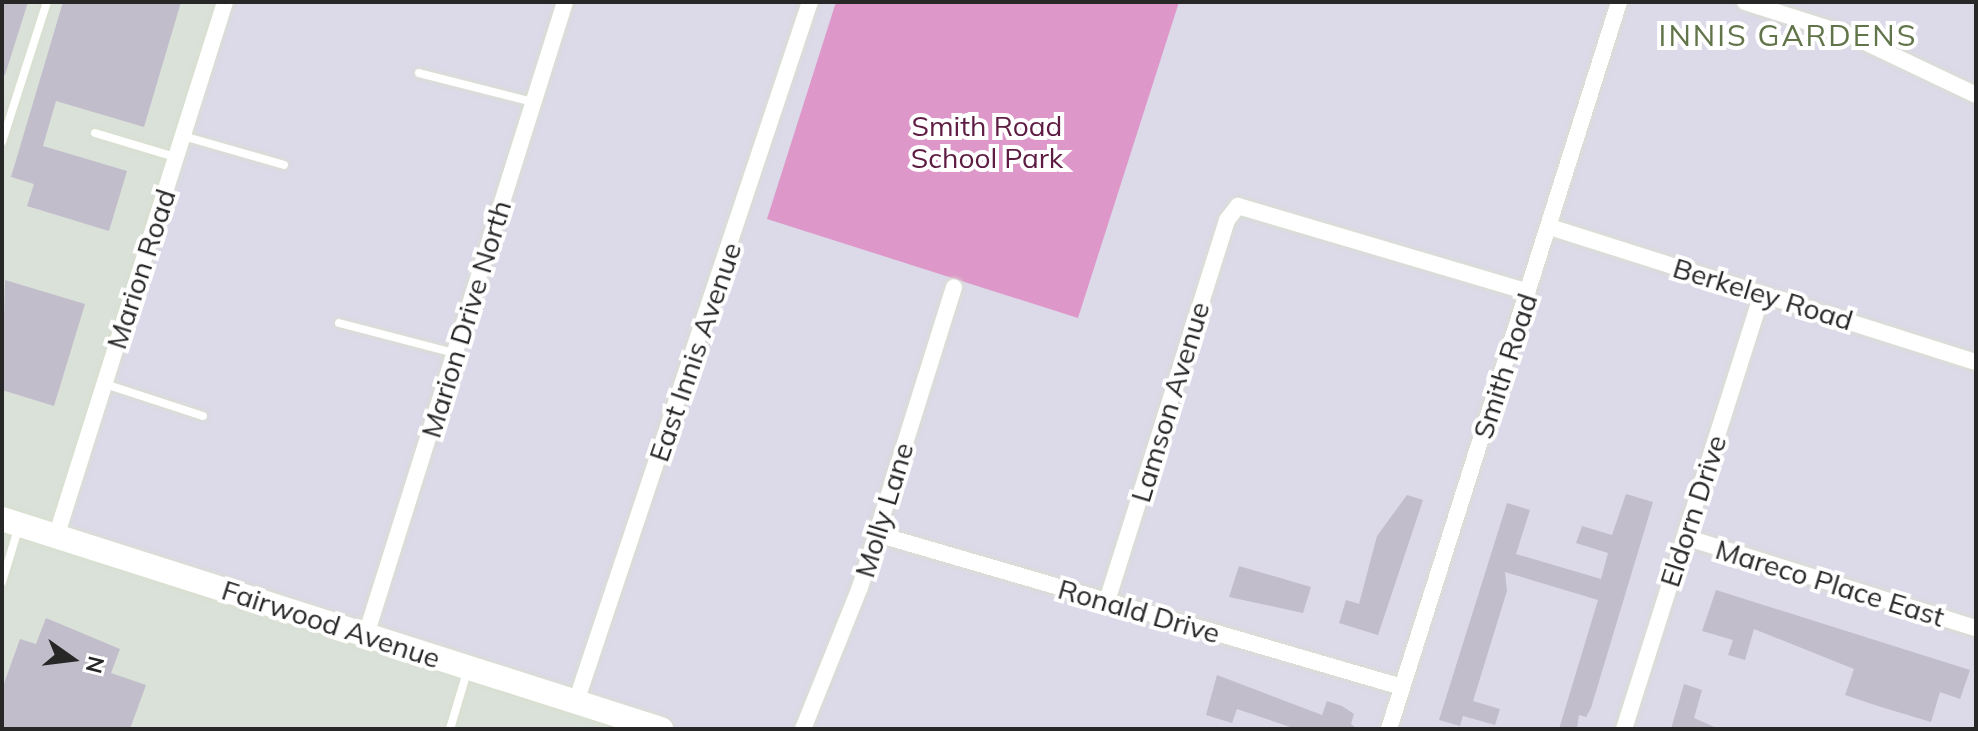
<!DOCTYPE html>
<html>
<head>
<meta charset="utf-8">
<style>
  body { margin:0 }
  #map { position:relative; width:1978px; height:731px; overflow:hidden; background:#dcd9e9; font-family:Mulish,sans-serif }
  div>[style] { position:absolute }
  [style*='--x'] { left:calc(var(--x)*1px); top:calc(var(--y)*1px); width:calc(var(--w)*1px); rotate:calc(var(--a)*1deg) }
  .industrial>* { inset:0; background:#dae1d9 }
  .green>* { inset:0; background:#dd97c9 }
  .building>* { inset:0; background:#c1bdcb }
  .roads { filter:drop-shadow(0 0 2px #d8dfce) drop-shadow(0 0 2px #d8dfce) }
  .lane>* { height:8px; margin:-4px; padding:0 4px; transform-origin:4px; border-radius:4px; background:#fff }
  .street>* { height:16px; margin:-8px; padding:0 8px; transform-origin:8px; border-radius:8px; background:#fff }
  .secondary>* { height:24px; margin:-12px; padding:0 12px; transform-origin:12px; border-radius:12px; background:#fff }
  span { translate:-50% -50%; white-space:nowrap; text-align:center; line-height:1.15; -webkit-text-stroke:8px #fff; paint-order:stroke }
  .park-label { font-size:28px; color:#5e1c43 }
  .street-label { font-size:28px; color:#272727 }
  .neighbourhood-label { font-size:30px; color:#61744a; letter-spacing:2px }
  .frame { position:absolute; inset:0; border:4px solid #272727; pointer-events:none }
  .north { position:absolute; left:32px; top:619px; width:80px; height:80px; -webkit-text-stroke:6px #fff; paint-order:stroke; rotate:104deg; font-size:22px; font-weight:700; line-height:32px; text-align:center; color:#272727 }
  .north::after { content:''; display:block; margin:auto; width:28px; height:36px; background:#272727; clip-path:polygon(50% 0,100% 100%,50% 72%,0 100%) }
</style>
</head>
<body>
<div id="map">
  <div class="industrial">
    <div style="clip-path:polygon(2px 2px,226px 2px,57px 533px,669px 729px,2px 729px)"></div>
  </div>
  <div class="green">
    <div style="clip-path:polygon(836px 2px,1179px 2px,1078px 318px,767px 219px)"></div>
  </div>
  <div class="building">
    <div style="clip-path:polygon(2px 2px,28px 2px,5px 75px,2px 74px)"></div>
    <div style="clip-path:polygon(63px 2px,181px 2px,144px 127px,56px 101px,43px 146px,127px 171px,109px 231px,27px 206px,34px 184px,11px 177px)"></div>
    <div style="clip-path:polygon(5px 280px,85px 304px,54px 406px,2px 390px)"></div>
    <div style="clip-path:polygon(1626px 494px,1653px 502px,1591px 708px,1586px 717px,1579px 715px,1577px 729px,1559px 729px,1598px 600px,1505px 572px,1507px 591px,1473px 701px,1500px 709px,1495px 725px,1463px 716px,1460px 726px,1439px 720px,1507px 503px,1530px 510px,1516px 554px,1601px 579px,1608px 553px,1576px 543px,1582px 526px,1612px 535px)"></div>
    <div style="clip-path:polygon(1407px 495px,1423px 500px,1378px 635px,1339px 623px,1346px 600px,1359px 604px,1377px 536px)"></div>
    <div style="clip-path:polygon(1239px 566px,1311px 587px,1303px 613px,1229px 597px)"></div>
    <div style="clip-path:polygon(1716px 590px,1970px 670px,1960px 699px,1940px 692px,1931px 722px,1881px 707px,1845px 695px,1854px 669px,1754px 629px,1745px 660px,1728px 655px,1733px 640px,1702px 631px)"></div>
    <div style="clip-path:polygon(46px 618px,120px 649px,111px 673px,146px 685px,130px 729px,2px 729px,2px 689px,20px 639px,36px 644px)"></div>
    <div style="clip-path:polygon(1217px 675px,1322px 715px,1327px 701px,1342px 706px,1354px 714px,1351px 724px,1357px 729px,1296px 729px,1237px 709px,1232px 723px,1206px 715px)"></div>
    <div style="clip-path:polygon(1684px 684px,1702px 690px,1694px 718px,1719px 729px,1671px 729px)"></div>
  </div>
  <div class="roads">
    <div class="lane">
      <div style="--x:419;--y:73;--w:118;--a:14.3"></div>
      <div style="--x:95;--y:133;--w:84;--a:16.7"></div>
      <div style="--x:183;--y:136;--w:105;--a:16"></div>
      <div style="--x:2;--y:142;--w:147;--a:-72.2"></div>
      <div style="--x:339;--y:323;--w:119;--a:14.6"></div>
      <div style="--x:105;--y:384;--w:103;--a:18.1"></div>
      <div style="--x:2;--y:582;--w:59;--a:-73.1"></div>
      <div style="--x:450;--y:729;--w:59;--a:-73.4"></div>
    </div>
    <div class="street">
      <div style="--x:1745;--y:2;--w:112;--a:17.6"></div>
      <div style="--x:1852;--y:36;--w:137;--a:25.4"></div>
      <div style="--x:1550;--y:227;--w:447;--a:17.6"></div>
      <div style="--x:877;--y:534;--w:547;--a:16.25"></div>
      <div style="--x:56;--y:537;--w:561;--a:-72.47"></div>
      <div style="--x:1685;--y:537;--w:305;--a:17.4"></div>
      <div style="--x:1107;--y:601;--w:399;--a:-72.5"></div>
      <div style="--x:1227;--y:220;--w:18;--a:-52"></div>
      <div style="--x:1238;--y:206;--w:302;--a:16.5"></div>
      <div style="--x:366;--y:635;--w:664;--a:-72.55"></div>
      <div style="--x:576;--y:702;--w:738;--a:-71.52"></div>
      <div style="--x:803;--y:729;--w:153;--a:-68.1"></div>
      <div style="--x:860;--y:587;--w:314;--a:-72.6"></div>
      <div style="--x:1389;--y:729;--w:763;--a:-72.44"></div>
      <div style="--x:1624;--y:729;--w:456;--a:-72.4"></div>
    </div>
    <div class="secondary">
      <div style="--x:2;--y:519;--w:692;--a:17.68"></div>
    </div>
  </div>
  <div class="park-label">
    <span style="left:987px;top:142px">Smith Road<br>School Park</span>
  </div>
  <div class="street-label">
    <span style="left:141px;top:269px;rotate:-72deg">Marion Road</span>
    <span style="left:1763px;top:294px;rotate:17deg">Berkeley Road</span>
    <span style="left:466px;top:319px;rotate:-73deg">Marion Drive North</span>
    <span style="left:695px;top:352px;rotate:-71deg">East Innis Avenue</span>
    <span style="left:1505px;top:366px;rotate:-72deg">Smith Road</span>
    <span style="left:1170px;top:402px;rotate:-73deg">Lamson Avenue</span>
    <span style="left:884px;top:510px;rotate:-73deg">Molly Lane</span>
    <span style="left:1693px;top:511px;rotate:-72deg">Eldorn Drive</span>
    <span style="left:1830px;top:583px;rotate:17deg">Mareco Place East</span>
    <span style="left:1139px;top:611px;rotate:16deg">Ronald Drive</span>
    <span style="left:331px;top:624px;rotate:18deg">Fairwood Avenue</span>
  </div>
  <div class="neighbourhood-label">
    <span style="left:1788px;top:35px">INNIS GARDENS</span>
  </div>
  <div class="frame"></div>
  <div class="north">N</div>
</div>
</body>
</html>
